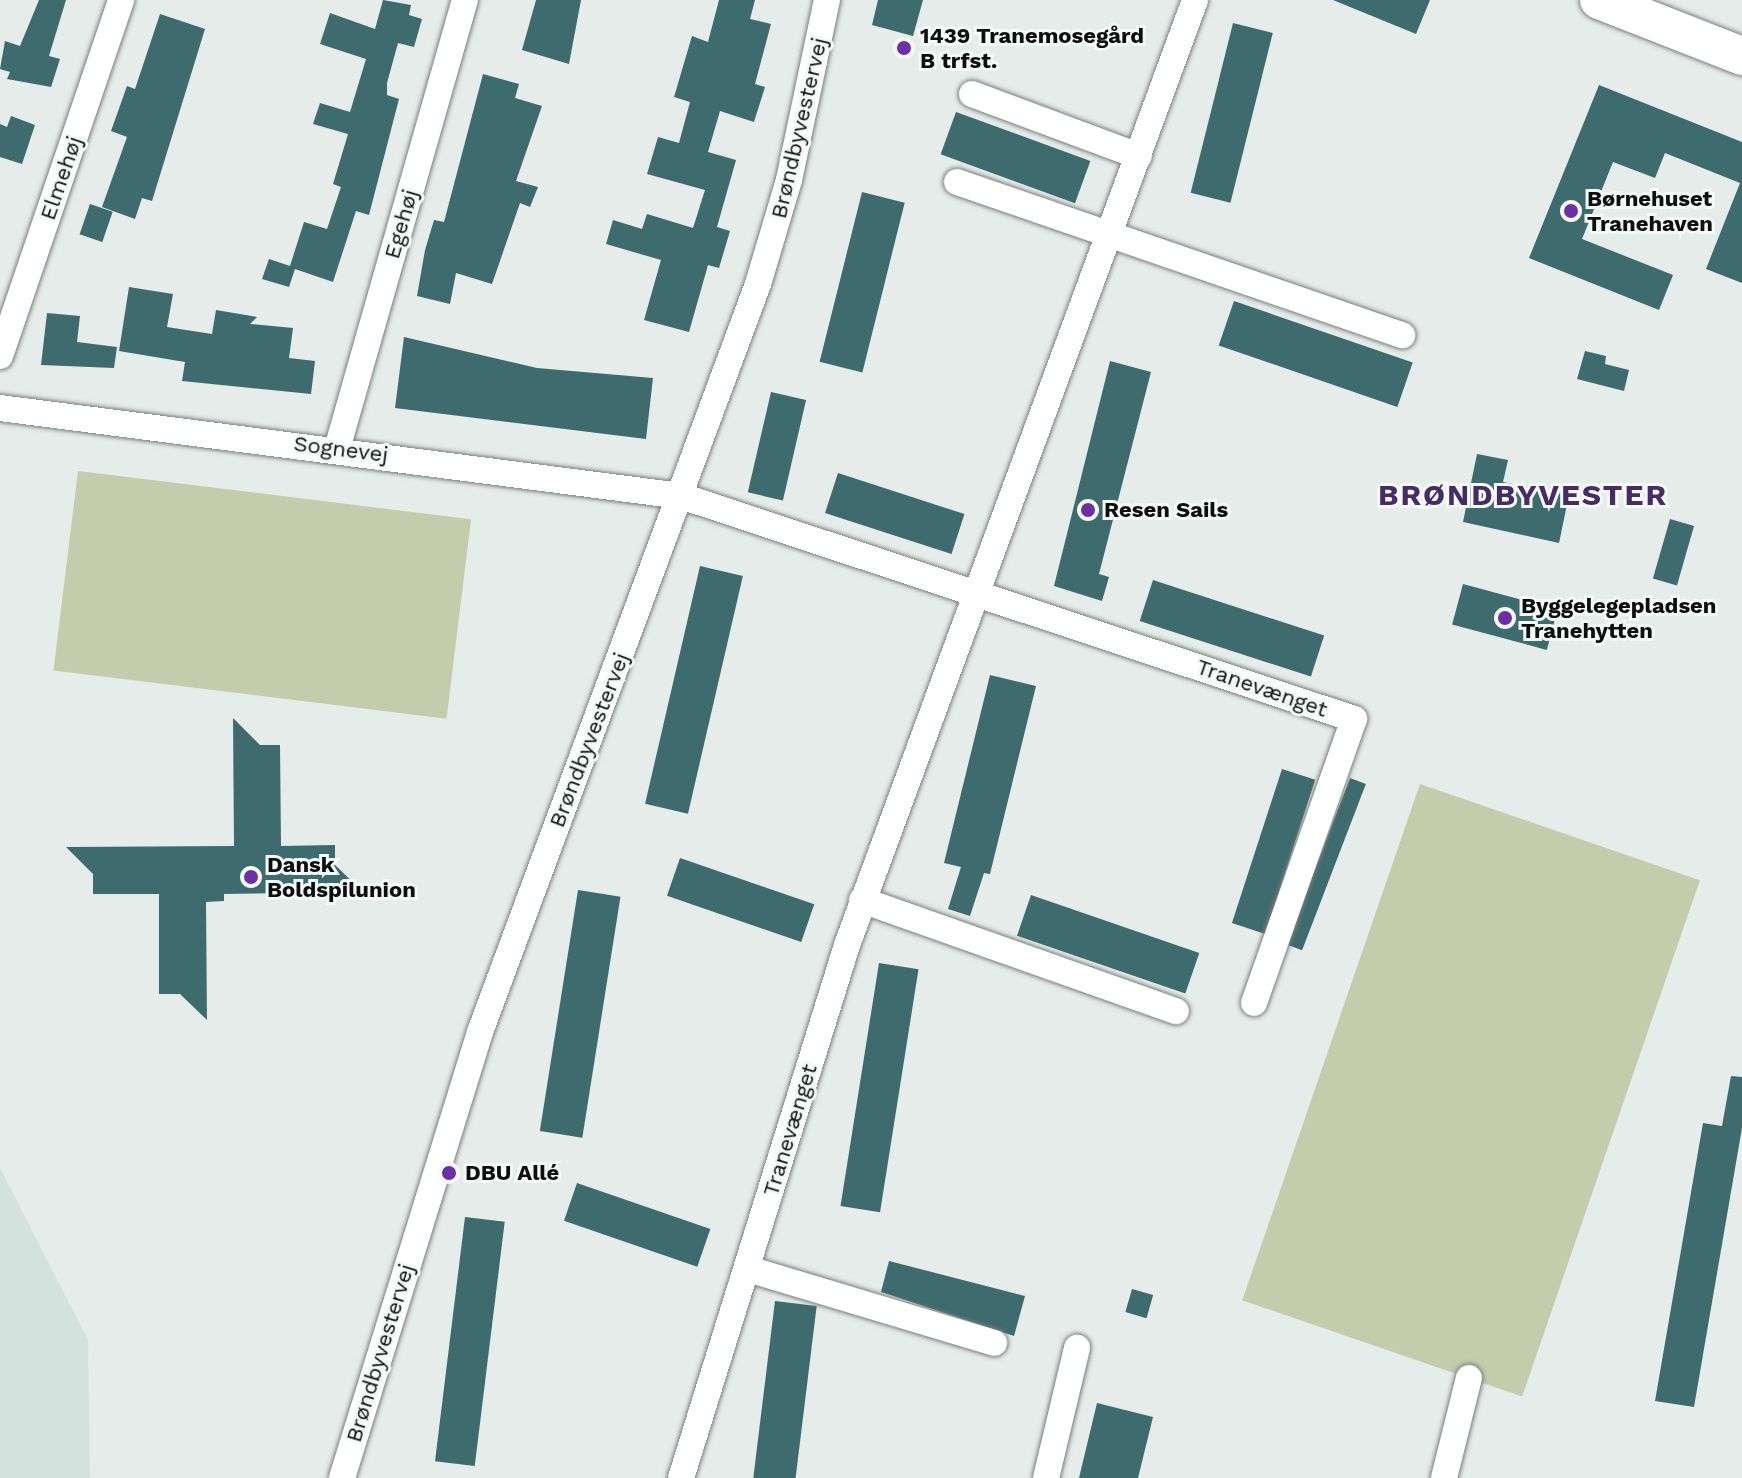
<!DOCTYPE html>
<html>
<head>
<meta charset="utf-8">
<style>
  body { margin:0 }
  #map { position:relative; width:1742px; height:1478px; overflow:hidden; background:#e5ece9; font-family:"Work Sans",sans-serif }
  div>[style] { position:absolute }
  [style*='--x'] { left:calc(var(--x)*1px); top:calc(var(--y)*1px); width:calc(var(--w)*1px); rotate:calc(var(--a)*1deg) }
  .built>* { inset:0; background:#d3e2dc }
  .green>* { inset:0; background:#c4ccac; transform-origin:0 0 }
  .building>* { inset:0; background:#3e6b6d; transform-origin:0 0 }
  .roads { filter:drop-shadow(0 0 2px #797f7d) drop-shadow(0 0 2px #797f7d) }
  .street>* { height:26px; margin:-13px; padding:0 13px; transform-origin:13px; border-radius:13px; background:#fff }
  .secondary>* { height:38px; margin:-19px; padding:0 19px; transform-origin:19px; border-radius:19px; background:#fff }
  .dots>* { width:22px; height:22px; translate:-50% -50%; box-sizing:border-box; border:4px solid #f2f9f6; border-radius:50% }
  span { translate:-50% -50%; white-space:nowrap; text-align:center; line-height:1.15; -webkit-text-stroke:6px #f2f9f6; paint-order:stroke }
  .poi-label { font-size:22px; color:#0d0f0e; font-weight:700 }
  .left { translate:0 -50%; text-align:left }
  .street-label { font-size:22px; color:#0d0f0e }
  .district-label { font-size:30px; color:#462b65; font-weight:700; letter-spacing:2px }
</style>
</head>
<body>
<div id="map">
  <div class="built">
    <div style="clip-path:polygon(0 1168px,88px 1340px,90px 1478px,0 1478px)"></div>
  </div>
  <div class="green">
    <div style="left:78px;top:471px;width:396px;height:201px;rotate:7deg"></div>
    <div style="left:1420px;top:784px;width:296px;height:546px;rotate:19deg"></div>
  </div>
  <div class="building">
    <div style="clip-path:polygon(39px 0,66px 0,49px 56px,60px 59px,51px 87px,7px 79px,10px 72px,0 69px,5px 41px,20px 46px)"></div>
    <div style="clip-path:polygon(383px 0,411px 5px,409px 15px,422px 19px,414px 47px,398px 43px,387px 83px,387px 95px,399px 99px,369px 215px,356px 211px,333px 282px,295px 269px,289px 287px,262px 279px,269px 259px,290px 266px,304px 222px,327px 229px,341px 187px,333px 184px,348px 134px,313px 124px,320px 103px,350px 112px,366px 59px,320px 44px,330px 13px,375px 29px)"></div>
    <div style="clip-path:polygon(536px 0,581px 0,569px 64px,522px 50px)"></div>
    <div style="clip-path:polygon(719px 0,755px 0,750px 19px,771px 24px,755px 84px,765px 87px,754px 122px,720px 111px,708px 152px,736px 160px,717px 227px,730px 231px,719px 268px,708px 265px,689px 332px,644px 320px,661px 260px,606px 244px,613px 220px,642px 229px,647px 214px,693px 228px,705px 190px,647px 174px,658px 137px,679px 143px,690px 102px,674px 97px,692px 36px,708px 42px)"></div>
    <div style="clip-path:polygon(878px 0,923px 0,913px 36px,872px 25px)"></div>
    <div style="clip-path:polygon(1333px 0,1430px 0,1416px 34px)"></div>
    <div style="clip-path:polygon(160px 14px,205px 29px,152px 201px,142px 198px,135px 219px,102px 207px,127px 137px,111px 131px,127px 86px,135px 89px)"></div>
    <div style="left:1233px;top:23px;width:41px;height:175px;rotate:14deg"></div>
    <div style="clip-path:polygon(483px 74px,519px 84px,515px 98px,542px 106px,516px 181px,538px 187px,530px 207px,520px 203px,492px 284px,456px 273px,450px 304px,417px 296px,425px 250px,434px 220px,444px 222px)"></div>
    <div style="clip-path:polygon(1599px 85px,1742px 142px,1742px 283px,1706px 269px,1740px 183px,1665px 153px,1655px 178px,1613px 162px,1582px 239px,1673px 275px,1659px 310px,1529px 258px)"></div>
    <div style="left:956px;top:112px;width:143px;height:45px;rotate:20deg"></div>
    <div style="clip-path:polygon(11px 116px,35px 125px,22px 164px,0 157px,0 124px,7px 127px)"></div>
    <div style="left:862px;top:192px;width:44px;height:175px;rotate:14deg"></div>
    <div style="left:90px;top:204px;width:24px;height:32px;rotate:19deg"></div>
    <div style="clip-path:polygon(129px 287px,173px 294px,167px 327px,212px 334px,216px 310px,257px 317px,250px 324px,293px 328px,289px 358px,315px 361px,311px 394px,182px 381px,185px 362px,119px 351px)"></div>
    <div style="left:1234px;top:301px;width:189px;height:47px;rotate:19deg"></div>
    <div style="clip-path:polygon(47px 313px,80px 316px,77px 342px,117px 347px,114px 368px,41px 365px)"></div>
    <div style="clip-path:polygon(404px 337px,537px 368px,653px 378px,646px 439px,395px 408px)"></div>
    <div style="clip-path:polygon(1585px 351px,1606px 356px,1605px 364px,1629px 370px,1624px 391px,1577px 379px)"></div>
    <div style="clip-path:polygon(1110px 361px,1151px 372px,1099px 574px,1109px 577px,1102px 601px,1054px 586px)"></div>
    <div style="left:771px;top:392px;width:36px;height:103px;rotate:13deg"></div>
    <div style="clip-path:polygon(1477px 454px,1508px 460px,1503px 482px,1569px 495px,1559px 543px,1463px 522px)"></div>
    <div style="left:838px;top:473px;width:133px;height:42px;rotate:18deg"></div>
    <div style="left:1670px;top:519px;width:25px;height:62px;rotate:16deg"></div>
    <div style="left:700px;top:566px;width:44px;height:244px;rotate:13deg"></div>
    <div style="left:1153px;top:580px;width:180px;height:43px;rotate:18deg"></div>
    <div style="left:1463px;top:584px;width:98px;height:42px;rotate:15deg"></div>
    <div style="clip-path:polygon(990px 675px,1036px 686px,990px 874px,984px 873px,970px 916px,948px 909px,961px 867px,944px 863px)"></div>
    <div style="clip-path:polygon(233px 718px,260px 745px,280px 745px,281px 846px,335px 845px,335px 865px,363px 892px,224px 894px,224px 901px,206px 902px,207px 1020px,180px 994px,159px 994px,159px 894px,93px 894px,93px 874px,66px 847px,234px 846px)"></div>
    <div style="left:1282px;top:769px;width:35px;height:162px;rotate:18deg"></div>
    <div style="left:1350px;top:778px;width:17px;height:178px;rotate:21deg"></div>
    <div style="left:680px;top:858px;width:142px;height:40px;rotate:19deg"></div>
    <div style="left:578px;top:890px;width:43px;height:244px;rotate:9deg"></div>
    <div style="left:1031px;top:895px;width:178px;height:43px;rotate:19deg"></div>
    <div style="left:879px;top:963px;width:40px;height:246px;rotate:9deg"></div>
    <div style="clip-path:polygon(1731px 1076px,1742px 1077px,1742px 1128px,1694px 1407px,1655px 1401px,1703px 1123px,1722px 1126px)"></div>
    <div style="left:577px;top:1183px;width:141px;height:40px;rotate:19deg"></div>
    <div style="left:465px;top:1217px;width:40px;height:246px;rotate:7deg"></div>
    <div style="clip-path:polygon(889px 1261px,1025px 1296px,1014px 1336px,881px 1292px)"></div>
    <div style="left:1132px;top:1289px;width:22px;height:24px;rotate:16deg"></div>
    <div style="left:775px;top:1301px;width:42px;height:178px;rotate:7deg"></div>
    <div style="clip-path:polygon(1097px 1403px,1153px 1417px,1138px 1478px,1079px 1478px)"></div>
  </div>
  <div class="roads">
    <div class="street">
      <div style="--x:972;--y:94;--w:178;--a:20.4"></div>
      <div style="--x:957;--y:182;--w:471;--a:19"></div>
      <div style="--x:0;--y:356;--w:376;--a:-71.2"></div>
      <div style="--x:0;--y:408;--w:687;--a:7.36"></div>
      <div style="--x:681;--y:496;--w:709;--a:18.33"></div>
      <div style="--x:1354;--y:719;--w:301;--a:109.4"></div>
      <div style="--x:337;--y:449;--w:467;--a:-74.1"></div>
      <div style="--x:862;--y:900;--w:333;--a:19.5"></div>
      <div style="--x:748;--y:1269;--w:257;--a:16.7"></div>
      <div style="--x:342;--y:1478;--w:467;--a:-72.8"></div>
      <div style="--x:480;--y:1032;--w:798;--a:-69.61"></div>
      <div style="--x:758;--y:284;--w:109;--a:-73.4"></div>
      <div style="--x:789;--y:180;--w:184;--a:-78.1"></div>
      <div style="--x:681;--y:1478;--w:558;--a:-72.7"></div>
      <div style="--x:847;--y:945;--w:1007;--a:-69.78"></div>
      <div style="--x:1046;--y:1478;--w:134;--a:-76.6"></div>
      <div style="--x:1444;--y:1478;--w:103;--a:-76"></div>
    </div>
    <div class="secondary">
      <div style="--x:1599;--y:0;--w:154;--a:21.4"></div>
    </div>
  </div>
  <div class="dots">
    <div style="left:904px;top:48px;background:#6d2fa5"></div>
    <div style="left:1571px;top:211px;background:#6d2fa5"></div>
    <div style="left:1088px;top:510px;background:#6d2fa5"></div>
    <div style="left:1505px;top:618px;background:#6d2fa5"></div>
    <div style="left:251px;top:877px;background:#6d2fa5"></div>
    <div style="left:449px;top:1173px;background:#6d2fa5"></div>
  </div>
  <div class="poi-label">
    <span class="left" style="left:920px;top:48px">1439 Tranemosegård<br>B trfst.</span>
    <span class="left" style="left:1587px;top:211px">Børnehuset<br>Tranehaven</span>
    <span class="left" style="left:1104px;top:510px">Resen Sails</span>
    <span class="left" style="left:1521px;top:618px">Byggelegepladsen<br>Tranehytten</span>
    <span class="left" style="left:267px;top:877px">Dansk<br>Boldspilunion</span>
    <span class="left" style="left:465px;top:1173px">DBU Allé</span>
  </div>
  <div class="street-label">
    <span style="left:799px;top:128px;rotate:-77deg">Brøndbyvestervej</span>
    <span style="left:61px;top:178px;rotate:-71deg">Elmehøj</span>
    <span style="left:401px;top:224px;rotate:-74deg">Egehøj</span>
    <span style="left:341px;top:449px;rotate:7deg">Sognevej</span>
    <span style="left:1262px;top:688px;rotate:19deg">Tranevænget</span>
    <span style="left:589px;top:740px;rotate:-69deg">Brøndbyvestervej</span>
    <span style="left:790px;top:1130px;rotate:-73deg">Tranevænget</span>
    <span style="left:380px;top:1353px;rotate:-73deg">Brøndbyvestervej</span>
  </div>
  <div class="district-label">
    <span style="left:1523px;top:495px">BRØNDBYVESTER</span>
  </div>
</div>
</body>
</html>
